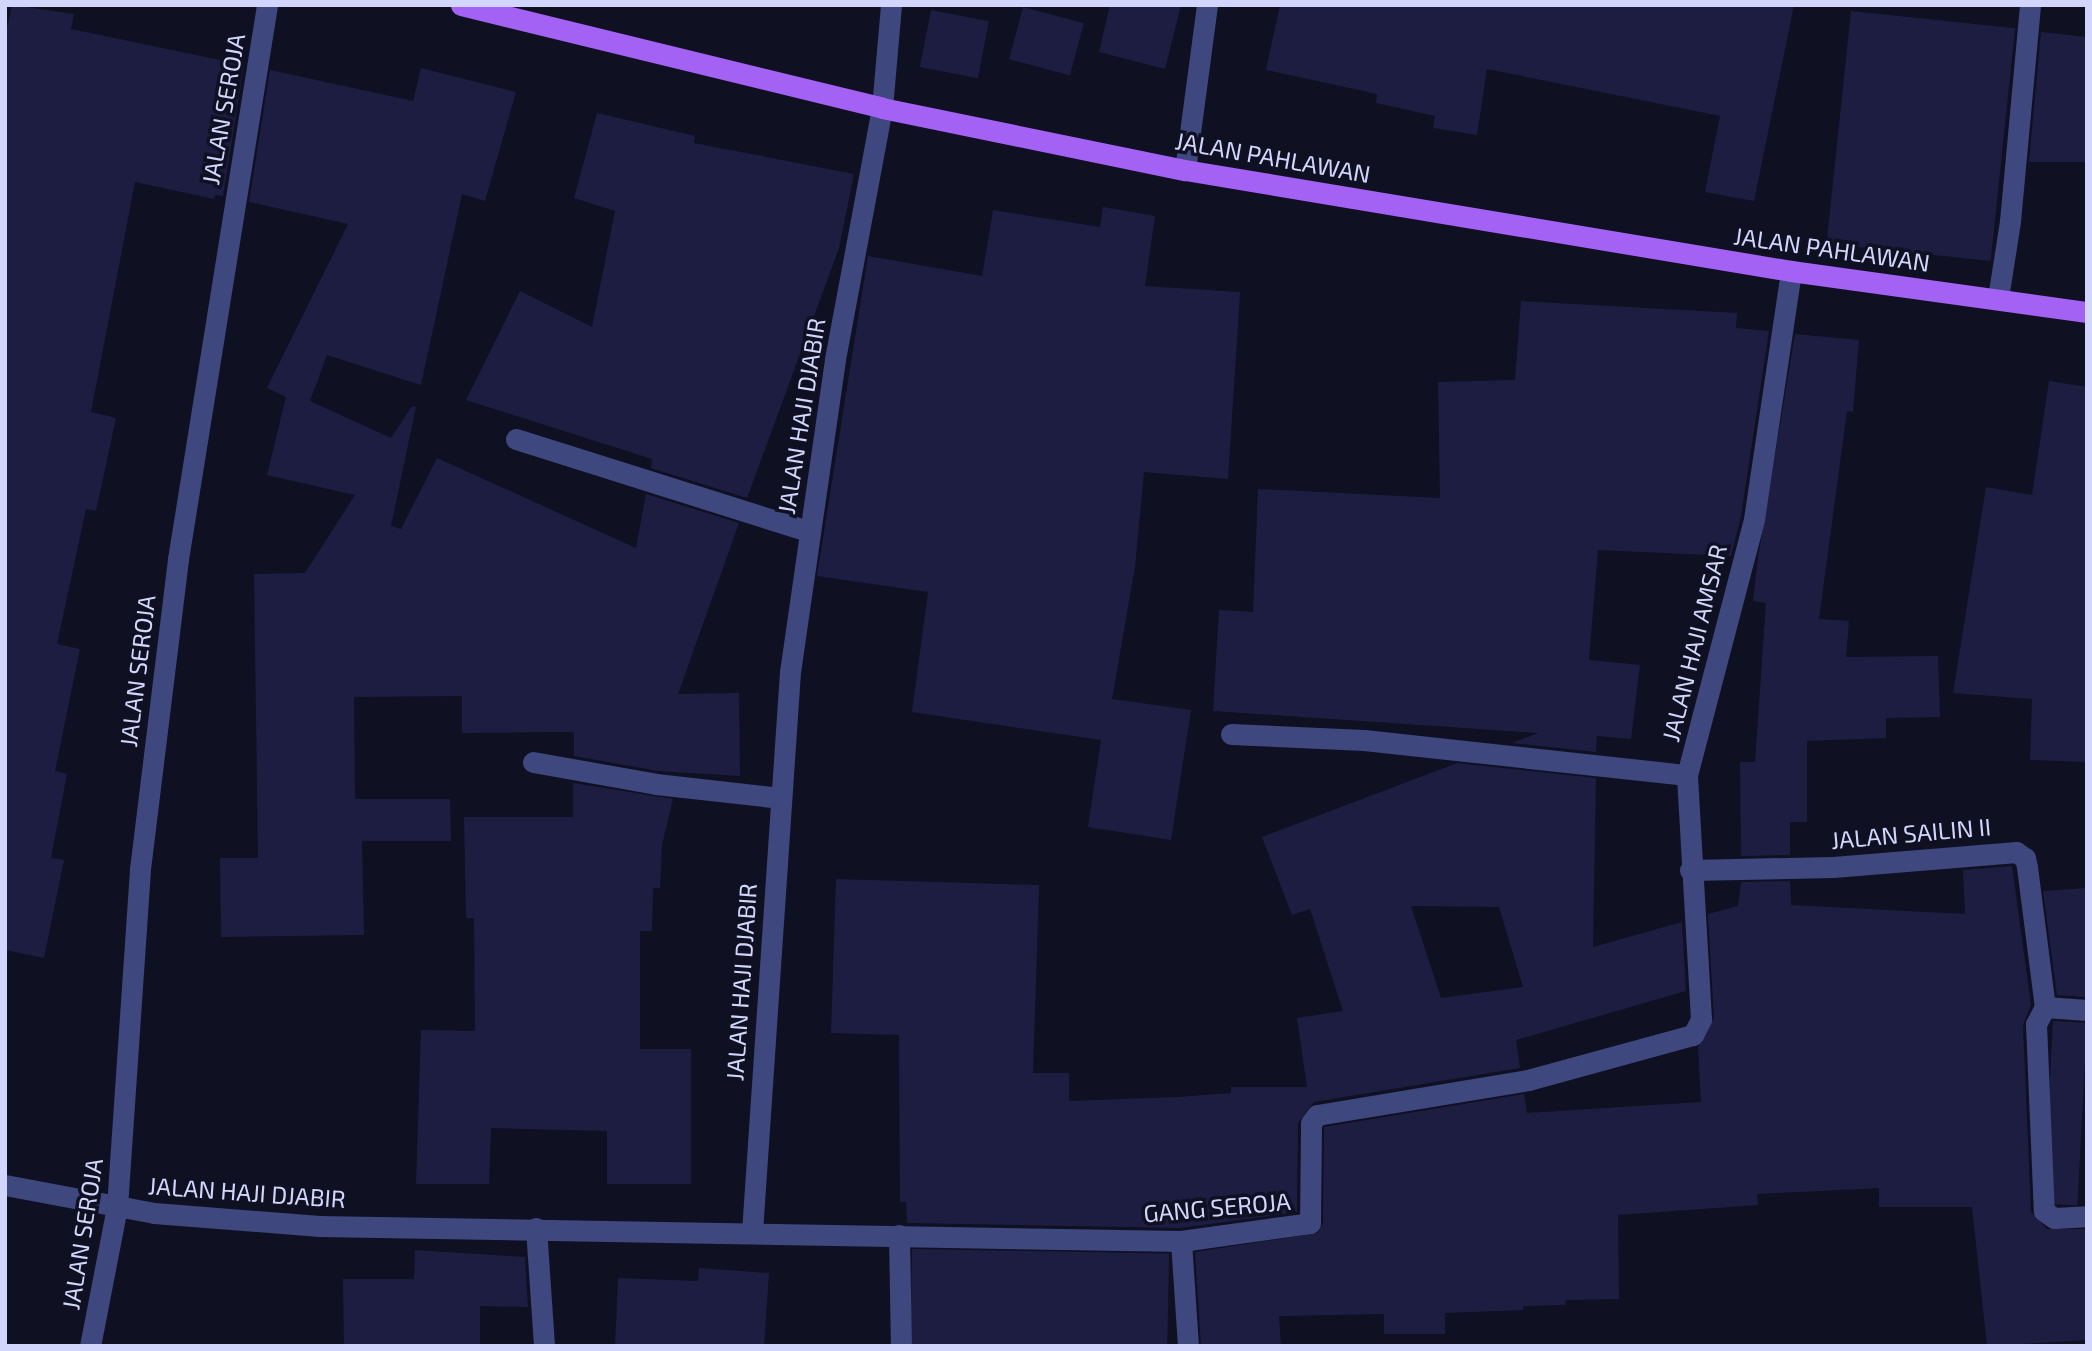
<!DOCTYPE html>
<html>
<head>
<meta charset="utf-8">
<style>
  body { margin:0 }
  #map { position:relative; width:2092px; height:1351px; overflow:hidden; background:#0f1022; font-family:"Exo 2",sans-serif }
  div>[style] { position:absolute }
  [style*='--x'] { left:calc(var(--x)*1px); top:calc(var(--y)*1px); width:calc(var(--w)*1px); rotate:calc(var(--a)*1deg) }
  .building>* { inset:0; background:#1d1d42; transform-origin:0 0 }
  .minor>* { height:21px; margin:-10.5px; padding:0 10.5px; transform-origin:10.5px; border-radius:10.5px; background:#3e477e }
  .major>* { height:21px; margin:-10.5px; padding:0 10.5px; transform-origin:10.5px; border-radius:10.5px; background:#a362f4 }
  span { translate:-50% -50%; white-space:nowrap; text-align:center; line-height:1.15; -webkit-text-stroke:7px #0f1022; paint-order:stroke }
  .street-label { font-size:24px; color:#d3d6fc }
  .frame { position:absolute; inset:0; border:7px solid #d3d6fc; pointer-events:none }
</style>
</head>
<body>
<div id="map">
  <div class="building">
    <div style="clip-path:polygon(12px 5px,74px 14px,71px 29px,244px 65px,223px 196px,215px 195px,214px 199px,135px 182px,91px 412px,116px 418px,96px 511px,86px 509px,57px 644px,80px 649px,55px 771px,67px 774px,51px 858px,64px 860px,44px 958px,5px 950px,5px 37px)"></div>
    <div style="clip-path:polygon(1110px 5px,1181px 5px,1165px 69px,1099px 52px)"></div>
    <div style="clip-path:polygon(1280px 5px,1794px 5px,1754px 201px,1705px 192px,1720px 116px,1487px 69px,1477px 135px,1433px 128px,1435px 116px,1376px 103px,1377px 94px,1266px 70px)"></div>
    <div style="left:1023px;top:7px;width:63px;height:54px;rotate:15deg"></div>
    <div style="left:931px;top:10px;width:59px;height:58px;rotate:11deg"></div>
    <div style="left:1851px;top:11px;width:165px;height:234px;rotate:6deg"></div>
    <div style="clip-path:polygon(2041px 32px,2087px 37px,2087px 162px,2029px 162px)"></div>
    <div style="clip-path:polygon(421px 68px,516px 92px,485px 201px,462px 194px,421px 385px,327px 355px,310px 401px,391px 438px,412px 406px,416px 407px,391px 526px,401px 529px,437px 458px,636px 548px,646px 494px,739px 523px,678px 694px,739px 693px,740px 776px,658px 771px,574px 756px,574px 732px,462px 733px,462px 696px,354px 697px,355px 799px,450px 799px,451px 841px,362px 841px,364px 935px,221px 937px,220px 858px,258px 858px,254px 574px,305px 573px,355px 495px,267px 475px,286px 397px,267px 388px,348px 224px,249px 202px,270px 70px,413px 101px)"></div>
    <div style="clip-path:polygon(597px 113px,695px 136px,694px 143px,854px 174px,839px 248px,747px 498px,651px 468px,652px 459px,466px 400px,520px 291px,592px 327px,615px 211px,574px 198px)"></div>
    <div style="clip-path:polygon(1103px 207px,1155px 216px,1145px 286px,1240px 292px,1228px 479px,1144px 472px,1135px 567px,1112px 699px,1191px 710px,1171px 840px,1088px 827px,1101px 740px,912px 712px,928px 592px,817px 576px,868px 256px,982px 276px,993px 210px,1100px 227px)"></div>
    <div style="clip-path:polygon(1521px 301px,1737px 313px,1736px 328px,1769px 331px,1741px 516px,1731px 556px,1598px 550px,1589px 660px,1640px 665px,1631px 739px,1597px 736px,1596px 752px,1512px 743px,1538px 733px,1213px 711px,1219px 610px,1253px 612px,1258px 489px,1440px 498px,1438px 382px,1515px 380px)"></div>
    <div style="clip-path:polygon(1795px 334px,1859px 340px,1853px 412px,1847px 411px,1819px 619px,1849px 621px,1846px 657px,1938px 656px,1940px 717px,1886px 718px,1886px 738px,1807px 741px,1807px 822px,1790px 822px,1790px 855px,1741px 856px,1740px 762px,1755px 762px,1766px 603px,1753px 601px,1758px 557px)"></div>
    <div style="clip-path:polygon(2049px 381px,2087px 387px,2087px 762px,2030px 760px,2032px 699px,1953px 693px,1986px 487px,2032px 495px)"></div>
    <div style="clip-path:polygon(evenodd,1457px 763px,1596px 778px,1593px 947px,1682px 922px,1686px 991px,1516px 1040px,1520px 1068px,1314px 1102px,1298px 1123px,1297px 1212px,1180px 1228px,907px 1223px,906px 1202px,900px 1202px,899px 1035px,831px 1033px,836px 879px,1039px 885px,1033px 1073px,1069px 1073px,1069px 1101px,1178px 1097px,1231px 1093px,1231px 1087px,1307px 1087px,1297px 1018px,1343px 1011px,1310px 909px,1292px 915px,1262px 837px,1457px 763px,1411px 906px,1499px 907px,1523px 987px,1441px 998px,1411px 906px)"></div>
    <div style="clip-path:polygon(573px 783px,673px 799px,662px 845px,660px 888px,653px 888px,652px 931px,640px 931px,640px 1049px,691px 1049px,691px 1184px,607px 1184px,607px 1131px,491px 1128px,489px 1184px,416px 1184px,421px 1030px,475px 1031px,474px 918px,466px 918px,464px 817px,573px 817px)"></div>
    <div style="clip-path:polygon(2012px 866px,2031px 1005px,2023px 1025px,2031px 1212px,2047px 1229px,2087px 1229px,2087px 1340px,1987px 1346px,1972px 1207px,1879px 1207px,1879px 1188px,1757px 1194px,1758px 1205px,1618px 1215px,1619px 1299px,1565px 1300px,1566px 1305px,1523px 1306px,1523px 1310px,1445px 1313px,1445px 1334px,1384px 1334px,1384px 1314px,1279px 1316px,1281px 1346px,1201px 1346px,1195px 1252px,1318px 1233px,1323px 1223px,1324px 1127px,1524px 1094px,1527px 1113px,1701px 1102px,1698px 1047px,1714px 1018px,1708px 914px,1738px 906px,1741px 882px,1790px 881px,1791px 905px,1965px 914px,1963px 870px)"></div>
    <div style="clip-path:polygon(2087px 888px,2087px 997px,2057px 995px,2043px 891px)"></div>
    <div style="left:2053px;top:1021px;width:34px;height:183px;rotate:3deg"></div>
    <div style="left:912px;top:1249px;width:257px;height:97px;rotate:1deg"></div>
    <div style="clip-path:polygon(415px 1250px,525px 1257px,528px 1307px,480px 1306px,480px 1346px,344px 1346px,343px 1279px,414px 1279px)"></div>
    <div style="clip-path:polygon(699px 1268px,769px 1273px,764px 1346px,615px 1346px,618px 1278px,698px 1281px)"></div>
  </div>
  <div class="minor">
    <div style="--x:1185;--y:170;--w:166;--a:-82.4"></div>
    <div style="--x:1998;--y:298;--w:78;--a:-81.1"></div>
    <div style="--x:2010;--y:221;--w:217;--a:-84.7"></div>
    <div style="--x:516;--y:439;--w:306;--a:17.5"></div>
    <div style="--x:1231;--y:734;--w:133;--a:2.6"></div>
    <div style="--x:1364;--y:740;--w:325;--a:6.2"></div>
    <div style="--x:533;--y:762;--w:125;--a:10.1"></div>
    <div style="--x:656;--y:784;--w:125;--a:6.4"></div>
    <div style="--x:1690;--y:870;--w:143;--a:-1.2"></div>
    <div style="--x:1833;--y:867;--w:184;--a:-4.7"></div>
    <div style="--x:2016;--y:852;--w:11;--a:34"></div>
    <div style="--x:2025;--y:858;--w:9;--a:77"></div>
    <div style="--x:2027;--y:867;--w:141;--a:82.7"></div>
    <div style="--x:2045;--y:1007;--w:42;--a:4.1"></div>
    <div style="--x:2045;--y:1007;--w:19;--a:118"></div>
    <div style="--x:2036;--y:1024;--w:187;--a:87.6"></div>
    <div style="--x:2044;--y:1211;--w:12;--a:35"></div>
    <div style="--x:2054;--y:1218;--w:33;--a:-3"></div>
    <div style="--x:5;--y:1185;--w:152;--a:10.6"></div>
    <div style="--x:154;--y:1213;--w:166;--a:4.5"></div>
    <div style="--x:319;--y:1226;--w:862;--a:1"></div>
    <div style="--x:1181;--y:1241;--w:130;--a:-7.9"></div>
    <div style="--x:1310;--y:1223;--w:100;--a:-89.4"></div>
    <div style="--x:1311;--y:1123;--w:10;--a:-53"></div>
    <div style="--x:1317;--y:1115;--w:214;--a:-9.4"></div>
    <div style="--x:1528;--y:1080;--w:171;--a:-15.3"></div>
    <div style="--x:1693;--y:1035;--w:18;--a:-63"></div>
    <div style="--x:1701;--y:1019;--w:244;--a:-93.3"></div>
    <div style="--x:1687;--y:775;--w:265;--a:-75.3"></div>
    <div style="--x:1754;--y:519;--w:251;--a:-81.5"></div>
    <div style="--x:536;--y:1228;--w:118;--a:86.1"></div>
    <div style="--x:752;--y:1232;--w:561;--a:-86.12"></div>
    <div style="--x:790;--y:672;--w:316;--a:-81.8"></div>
    <div style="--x:835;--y:359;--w:255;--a:-79.4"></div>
    <div style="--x:882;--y:108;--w:103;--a:-85"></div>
    <div style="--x:899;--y:1235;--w:111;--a:89"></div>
    <div style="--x:1181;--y:1241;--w:105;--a:86.2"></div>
    <div style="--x:90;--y:1346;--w:142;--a:-79"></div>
    <div style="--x:117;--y:1207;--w:339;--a:-86.1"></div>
    <div style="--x:140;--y:869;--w:312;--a:-83"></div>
    <div style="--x:178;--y:559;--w:561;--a:-80.87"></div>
  </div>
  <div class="major">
    <div style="--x:461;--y:5;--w:433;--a:13.7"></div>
    <div style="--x:882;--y:108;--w:309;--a:11.6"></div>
    <div style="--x:1185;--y:170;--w:614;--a:9.46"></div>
    <div style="--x:1791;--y:271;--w:299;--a:7.9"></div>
  </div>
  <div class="street-label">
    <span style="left:223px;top:109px;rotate:-80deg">JALAN SEROJA</span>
    <span style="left:1273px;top:157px;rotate:10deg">JALAN PAHLAWAN</span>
    <span style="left:1832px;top:249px;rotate:8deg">JALAN PAHLAWAN</span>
    <span style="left:801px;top:416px;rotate:-81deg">JALAN HAJI DJABIR</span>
    <span style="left:1694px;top:643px;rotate:-76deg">JALAN HAJI AMSAR</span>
    <span style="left:137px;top:671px;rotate:-83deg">JALAN SEROJA</span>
    <span style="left:1911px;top:833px;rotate:-5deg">JALAN SAILIN II</span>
    <span style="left:741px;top:982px;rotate:-86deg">JALAN HAJI DJABIR</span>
    <span style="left:247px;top:1192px;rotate:4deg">JALAN HAJI DJABIR</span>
    <span style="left:1217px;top:1207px;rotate:-5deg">GANG SEROJA</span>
    <span style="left:82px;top:1234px;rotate:-81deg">JALAN SEROJA</span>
  </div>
  <div class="frame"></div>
</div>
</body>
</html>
